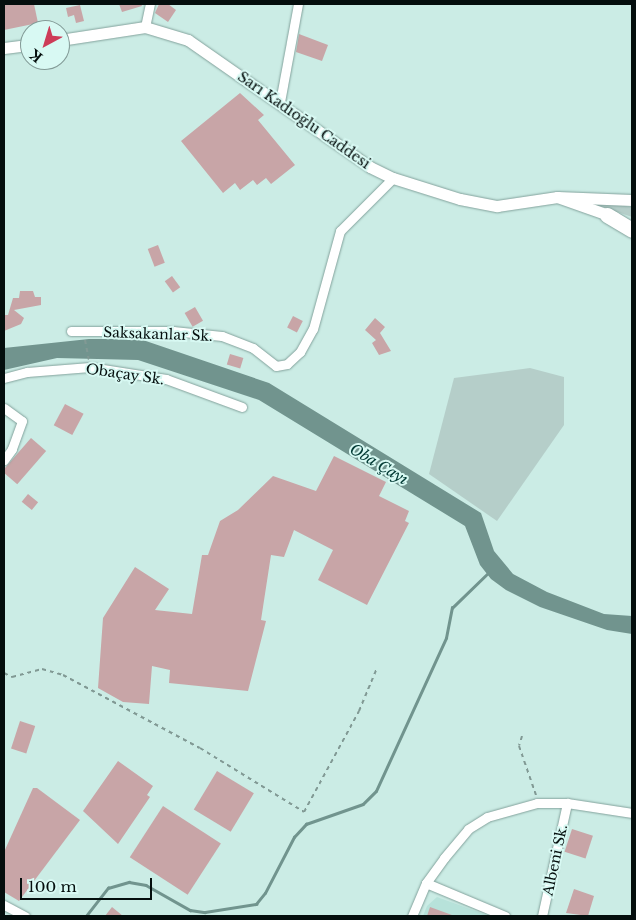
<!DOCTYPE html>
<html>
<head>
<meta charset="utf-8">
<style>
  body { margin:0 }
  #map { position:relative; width:636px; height:920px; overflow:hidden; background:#cbece5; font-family:"Libre Baskerville",serif }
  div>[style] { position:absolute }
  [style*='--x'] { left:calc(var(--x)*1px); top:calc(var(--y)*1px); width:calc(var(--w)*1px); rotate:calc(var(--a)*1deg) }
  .built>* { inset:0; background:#b7e2da }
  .green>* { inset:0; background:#b5cec9 }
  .water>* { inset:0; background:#71948e }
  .stream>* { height:2.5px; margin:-1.25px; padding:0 1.25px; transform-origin:1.25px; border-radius:1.25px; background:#71948e }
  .building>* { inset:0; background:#c8a5a7; transform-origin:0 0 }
  .path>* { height:2px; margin-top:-1px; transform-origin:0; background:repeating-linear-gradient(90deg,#819994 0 4px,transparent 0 8px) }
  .roads { filter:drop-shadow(0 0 1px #83a29c) drop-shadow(0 0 1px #83a29c) }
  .street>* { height:9px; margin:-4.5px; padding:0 4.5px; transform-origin:4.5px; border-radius:4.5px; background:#fff }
  .secondary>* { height:11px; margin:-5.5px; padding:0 5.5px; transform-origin:5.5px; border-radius:5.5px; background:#fff }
  .highway>* { height:15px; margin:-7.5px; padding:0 7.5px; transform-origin:7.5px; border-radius:7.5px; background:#fff }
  span { translate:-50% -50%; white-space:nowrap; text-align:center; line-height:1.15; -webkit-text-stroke:4px #d8f9f3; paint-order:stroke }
  .street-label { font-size:14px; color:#040e0d }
  .water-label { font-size:15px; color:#003933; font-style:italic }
  .frame { position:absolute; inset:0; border:5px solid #040e0d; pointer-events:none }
  .north { position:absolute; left:20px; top:20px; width:50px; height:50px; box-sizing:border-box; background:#d8f9f3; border:1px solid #839b97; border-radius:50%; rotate:219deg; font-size:14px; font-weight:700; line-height:20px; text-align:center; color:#040e0d }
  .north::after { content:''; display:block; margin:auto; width:18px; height:22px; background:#cd3c58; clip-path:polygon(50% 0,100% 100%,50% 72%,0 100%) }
  .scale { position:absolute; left:20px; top:878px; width:132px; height:22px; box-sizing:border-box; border:2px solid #040e0d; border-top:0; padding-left:6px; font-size:15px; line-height:18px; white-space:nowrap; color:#040e0d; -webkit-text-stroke:4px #d8f9f3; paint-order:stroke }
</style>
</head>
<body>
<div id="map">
  <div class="built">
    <div style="clip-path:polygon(437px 897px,489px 916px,423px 916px,427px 906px)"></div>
  </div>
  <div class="green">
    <div style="clip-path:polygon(583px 200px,632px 207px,632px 217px)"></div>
    <div style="clip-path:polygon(530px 368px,564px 377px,564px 425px,497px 521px,429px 474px,454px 378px)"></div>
  </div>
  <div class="water">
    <div style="clip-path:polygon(89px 339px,140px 339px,269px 383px,481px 513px,494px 551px,513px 574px,547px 592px,604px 614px,632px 616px,632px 634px,607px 630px,540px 607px,506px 590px,491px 579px,480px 565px,465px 526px,259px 400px,138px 360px,57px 358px,4px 370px,4px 348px)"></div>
  </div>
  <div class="stream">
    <div style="--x:86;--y:916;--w:36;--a:-52"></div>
    <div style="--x:108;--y:888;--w:22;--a:-16"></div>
    <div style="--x:129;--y:882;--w:17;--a:10"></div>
    <div style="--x:146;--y:885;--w:51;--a:29.6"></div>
    <div style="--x:190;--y:910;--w:15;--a:8"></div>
    <div style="--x:205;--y:912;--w:52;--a:-8.9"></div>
    <div style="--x:256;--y:904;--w:14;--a:-51"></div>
    <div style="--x:265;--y:893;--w:63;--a:-62.6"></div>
    <div style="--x:294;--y:837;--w:18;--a:-47"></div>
    <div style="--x:306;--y:824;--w:60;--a:-19.3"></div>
    <div style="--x:363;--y:804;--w:18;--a:-45"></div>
    <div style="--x:376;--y:791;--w:168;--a:-65.4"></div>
    <div style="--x:446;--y:638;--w:31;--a:-79"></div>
    <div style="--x:452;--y:608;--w:50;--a:-44.2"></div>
  </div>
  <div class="building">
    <div style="clip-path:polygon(4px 4px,34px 4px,38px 23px,4px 30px)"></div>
    <div style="clip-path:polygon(119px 4px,141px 4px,142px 6px,122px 12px)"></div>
    <div style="clip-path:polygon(159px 4px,168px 4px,176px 10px,168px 22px,155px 13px)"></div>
    <div style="clip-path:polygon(80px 5px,84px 21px,76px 23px,74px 15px,68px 17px,66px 8px)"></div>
    <div style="clip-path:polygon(299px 34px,328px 45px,322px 61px,296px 52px)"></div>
    <div style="clip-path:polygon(240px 93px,264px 115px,258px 120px,295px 165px,271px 184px,266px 178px,257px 185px,253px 180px,240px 190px,235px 183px,223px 193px,181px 141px)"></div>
    <div style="left:158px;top:245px;width:19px;height:11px;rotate:69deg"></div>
    <div style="left:172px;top:276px;width:14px;height:9px;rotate:54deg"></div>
    <div style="clip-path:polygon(20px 291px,33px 291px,35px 297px,41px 297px,41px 305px,14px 310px,24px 318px,21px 324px,4px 331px,4px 315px,8px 315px,13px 298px,19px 298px)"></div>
    <div style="left:195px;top:307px;width:16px;height:12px;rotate:60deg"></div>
    <div style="left:293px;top:316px;width:11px;height:13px;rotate:27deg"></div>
    <div style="clip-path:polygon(375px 318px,385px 327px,380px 333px,391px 351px,379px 355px,372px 343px,376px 340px,365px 330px)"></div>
    <div style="left:230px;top:354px;width:14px;height:11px;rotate:17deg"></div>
    <div style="left:65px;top:404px;width:21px;height:24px;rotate:28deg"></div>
    <div style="left:31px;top:438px;width:20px;height:44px;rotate:41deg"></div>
    <div style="clip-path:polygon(334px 456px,386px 482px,379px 496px,409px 511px,405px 521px,409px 523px,367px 605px,318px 580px,333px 550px,294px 530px,284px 557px,271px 555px,261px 620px,266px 621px,248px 691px,169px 683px,170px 670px,152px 666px,149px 704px,123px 702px,98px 688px,103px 618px,135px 567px,169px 589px,155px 610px,192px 614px,202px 555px,208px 555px,220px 521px,238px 510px,273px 476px,316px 491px)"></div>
    <div style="left:28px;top:494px;width:13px;height:10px;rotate:39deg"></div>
    <div style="left:20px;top:721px;width:16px;height:29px;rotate:18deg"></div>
    <div style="clip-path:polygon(118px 761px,153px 786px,147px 795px,150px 797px,118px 844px,83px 811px)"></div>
    <div style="left:217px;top:771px;width:43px;height:45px;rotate:31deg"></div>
    <div style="clip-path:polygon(33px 788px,37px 788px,80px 820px,19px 901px,4px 892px,4px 852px)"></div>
    <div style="left:163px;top:806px;width:69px;height:61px;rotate:33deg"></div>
    <div style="left:572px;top:829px;width:22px;height:24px;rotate:18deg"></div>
    <div style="clip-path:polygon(574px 889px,594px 896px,588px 916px,566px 913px)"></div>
    <div style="clip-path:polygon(112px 907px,123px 916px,105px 916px)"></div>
    <div style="clip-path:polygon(430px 907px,452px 915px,452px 916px,427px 916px)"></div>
  </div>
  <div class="path">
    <div style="--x:85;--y:340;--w:20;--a:79"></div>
    <div style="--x:4;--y:673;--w:9;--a:27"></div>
    <div style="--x:12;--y:677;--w:31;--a:-15"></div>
    <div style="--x:42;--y:669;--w:22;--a:16"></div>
    <div style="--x:63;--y:675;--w:155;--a:28.1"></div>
    <div style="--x:200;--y:748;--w:122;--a:31.6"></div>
    <div style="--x:304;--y:812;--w:115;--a:-61.4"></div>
    <div style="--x:359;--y:711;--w:47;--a:-67.3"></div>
    <div style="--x:522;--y:736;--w:10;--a:107"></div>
    <div style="--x:519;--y:746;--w:52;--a:70.9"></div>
  </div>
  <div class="roads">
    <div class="street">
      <div style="--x:145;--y:27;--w:24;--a:-78"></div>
      <div style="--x:280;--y:102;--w:100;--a:-79.6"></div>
      <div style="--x:71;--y:331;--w:102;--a:0"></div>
      <div style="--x:173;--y:331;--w:49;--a:5.8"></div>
      <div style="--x:222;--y:336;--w:33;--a:21"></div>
      <div style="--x:253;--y:348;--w:29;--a:38"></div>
      <div style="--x:276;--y:366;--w:11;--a:-10"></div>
      <div style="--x:287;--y:364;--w:18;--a:-43"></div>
      <div style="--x:300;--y:352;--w:26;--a:-61"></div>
      <div style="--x:313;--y:329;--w:102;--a:-74.6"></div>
      <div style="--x:340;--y:231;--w:75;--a:-45"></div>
      <div style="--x:4;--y:378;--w:24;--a:-15"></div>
      <div style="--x:27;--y:372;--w:63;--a:-4.5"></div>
      <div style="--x:90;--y:367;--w:77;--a:9"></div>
      <div style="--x:166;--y:379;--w:81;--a:20.2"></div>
      <div style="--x:4;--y:408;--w:22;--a:36"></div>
      <div style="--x:22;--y:421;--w:30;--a:110"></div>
      <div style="--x:12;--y:449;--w:14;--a:126"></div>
      <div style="--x:426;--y:883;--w:86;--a:22.7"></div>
      <div style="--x:4;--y:905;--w:24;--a:28"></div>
      <div style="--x:412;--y:916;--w:36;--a:-67"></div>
      <div style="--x:426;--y:883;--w:31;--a:-54"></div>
      <div style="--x:444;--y:858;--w:38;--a:-50"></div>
      <div style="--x:468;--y:829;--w:22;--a:-32"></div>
      <div style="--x:487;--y:817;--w:52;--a:-15.6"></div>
      <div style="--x:537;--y:803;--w:30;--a:0"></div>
      <div style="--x:567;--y:803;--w:66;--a:8.7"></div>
      <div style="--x:542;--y:916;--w:116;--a:-77.5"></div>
    </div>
    <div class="secondary">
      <div style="--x:60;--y:40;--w:86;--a:-8.7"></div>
      <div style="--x:145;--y:27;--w:45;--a:16.8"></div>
      <div style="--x:188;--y:40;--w:222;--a:34.9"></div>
      <div style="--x:370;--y:167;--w:25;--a:26"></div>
      <div style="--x:393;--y:178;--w:70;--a:17.4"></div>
      <div style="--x:460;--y:199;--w:38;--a:11"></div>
      <div style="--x:497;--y:206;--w:61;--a:-8.5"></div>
      <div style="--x:4;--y:48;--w:26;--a:-7"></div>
      <div style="--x:614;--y:217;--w:60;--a:-160.7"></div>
      <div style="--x:557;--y:197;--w:75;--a:2.3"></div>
    </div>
    <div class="highway">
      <div style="--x:607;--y:215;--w:29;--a:31"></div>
    </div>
  </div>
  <div class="street-label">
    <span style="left:304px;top:120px;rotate:35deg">Sarı Kadıoğlu Caddesi</span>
    <span style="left:158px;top:334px;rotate:2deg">Saksakanlar Sk.</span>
    <span style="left:125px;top:374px;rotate:8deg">Obaçay Sk.</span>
    <span style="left:555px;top:860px;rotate:-78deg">Albeni Sk.</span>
  </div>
  <div class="water-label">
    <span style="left:379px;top:464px;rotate:31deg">Oba Çayı</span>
  </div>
  <div class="frame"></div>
  <div class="north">K</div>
  <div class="scale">100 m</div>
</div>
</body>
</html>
